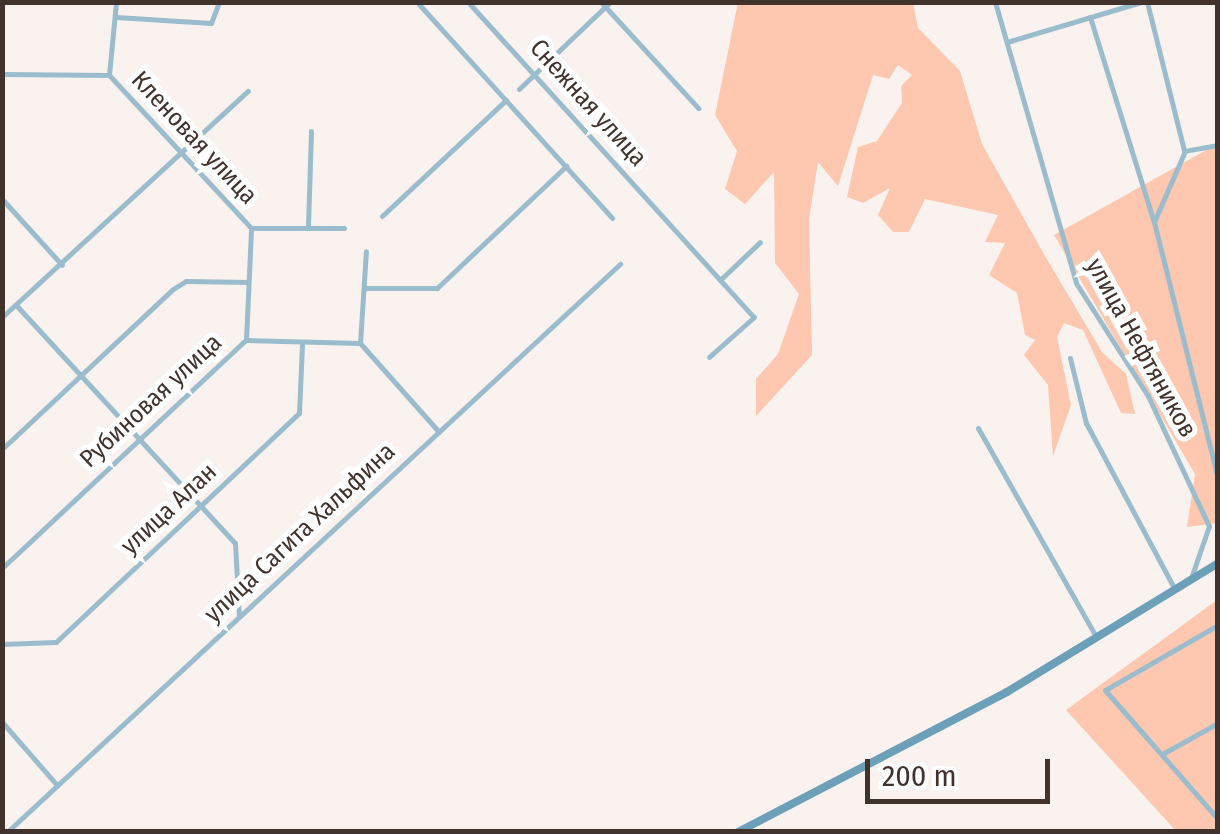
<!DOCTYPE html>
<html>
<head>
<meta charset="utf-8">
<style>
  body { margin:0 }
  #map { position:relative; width:1220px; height:834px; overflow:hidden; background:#faf2ee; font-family:"Fira Sans Condensed",sans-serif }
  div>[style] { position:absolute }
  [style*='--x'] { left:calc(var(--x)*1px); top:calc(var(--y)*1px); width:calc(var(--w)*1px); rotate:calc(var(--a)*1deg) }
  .green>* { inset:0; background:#fdc7b0 }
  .street>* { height:5px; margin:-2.5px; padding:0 2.5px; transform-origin:2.5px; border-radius:2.5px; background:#9abccd }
  .secondary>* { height:8px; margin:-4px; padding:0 4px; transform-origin:4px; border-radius:4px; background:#6ca0b9 }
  span { translate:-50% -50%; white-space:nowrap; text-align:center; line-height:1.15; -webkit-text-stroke:10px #fff; paint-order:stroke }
  .street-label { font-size:25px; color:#41332c }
  .frame { position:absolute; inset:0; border:5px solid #41332c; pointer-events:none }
  .scale { position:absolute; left:865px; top:759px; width:185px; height:45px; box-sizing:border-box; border:5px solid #41332c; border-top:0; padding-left:12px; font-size:30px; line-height:35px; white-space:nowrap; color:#41332c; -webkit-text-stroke:8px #fff; paint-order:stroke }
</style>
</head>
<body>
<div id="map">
  <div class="green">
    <div style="clip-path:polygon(738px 2px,913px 3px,918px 28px,960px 71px,982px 144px,1045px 256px,1102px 352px,1126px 374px,1135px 414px,1121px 413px,1083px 330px,1064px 323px,1057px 337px,1071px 405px,1053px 456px,1048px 385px,1024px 355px,1035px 340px,1025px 335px,1017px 293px,989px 275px,1005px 243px,985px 242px,998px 215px,925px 199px,909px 232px,893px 232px,878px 215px,890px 188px,863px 203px,847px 197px,858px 147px,877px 141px,902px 103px,901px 86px,912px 75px,898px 65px,889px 79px,873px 75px,838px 186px,818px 162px,809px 219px,812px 355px,756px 416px,756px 379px,778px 354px,799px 294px,775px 263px,774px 172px,745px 204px,725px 189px,737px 151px,715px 115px)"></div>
    <div style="clip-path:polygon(1217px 144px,1217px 523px,1187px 527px,1195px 474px,1054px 235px)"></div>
    <div style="clip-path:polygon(1217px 600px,1217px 831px,1176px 831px,1066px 710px)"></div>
  </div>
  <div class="street">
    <div style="--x:417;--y:2;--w:291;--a:47.9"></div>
    <div style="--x:468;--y:2;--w:425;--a:47.8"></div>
    <div style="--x:754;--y:317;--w:60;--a:138.4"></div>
    <div style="--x:601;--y:2;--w:144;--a:47.5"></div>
    <div style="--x:995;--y:2;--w:292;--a:73.9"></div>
    <div style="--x:1076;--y:283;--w:134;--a:57.5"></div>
    <div style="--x:1148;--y:396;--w:144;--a:64.9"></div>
    <div style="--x:1209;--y:526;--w:55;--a:109.1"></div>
    <div style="--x:1147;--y:2;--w:153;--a:76"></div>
    <div style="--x:116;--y:17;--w:95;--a:3.6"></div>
    <div style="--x:211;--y:23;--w:22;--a:-69"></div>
    <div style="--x:1090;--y:17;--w:215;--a:72.7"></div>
    <div style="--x:1007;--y:42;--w:140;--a:-16.6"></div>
    <div style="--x:2;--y:74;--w:107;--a:0.5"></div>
    <div style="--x:109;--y:75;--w:73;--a:-84.5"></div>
    <div style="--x:109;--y:75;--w:209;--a:47.1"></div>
    <div style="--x:519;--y:89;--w:126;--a:-43.7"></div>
    <div style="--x:1218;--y:145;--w:34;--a:170"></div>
    <div style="--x:1185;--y:151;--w:77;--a:113.6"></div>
    <div style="--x:1154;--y:222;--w:265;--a:76"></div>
    <div style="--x:2;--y:199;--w:89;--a:47.7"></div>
    <div style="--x:382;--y:216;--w:170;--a:-43.1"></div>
    <div style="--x:308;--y:226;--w:95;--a:-88.2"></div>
    <div style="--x:251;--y:228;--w:93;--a:0"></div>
    <div style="--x:720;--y:280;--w:55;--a:-43.5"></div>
    <div style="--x:365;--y:288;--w:72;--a:0"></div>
    <div style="--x:437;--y:288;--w:178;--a:-43.4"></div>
    <div style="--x:16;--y:305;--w:323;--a:47.4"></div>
    <div style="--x:235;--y:543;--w:73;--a:86.9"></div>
    <div style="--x:2;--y:317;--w:334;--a:-42.6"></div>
    <div style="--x:246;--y:340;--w:114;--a:1.5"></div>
    <div style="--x:360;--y:343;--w:119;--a:48.4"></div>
    <div style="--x:360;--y:343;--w:92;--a:-86.3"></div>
    <div style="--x:1070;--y:358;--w:67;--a:76.2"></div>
    <div style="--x:1086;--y:423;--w:187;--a:61.9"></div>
    <div style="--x:978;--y:428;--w:241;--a:60.5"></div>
    <div style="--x:2;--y:449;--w:234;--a:-43.1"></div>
    <div style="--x:173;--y:289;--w:15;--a:-32"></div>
    <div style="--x:186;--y:281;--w:62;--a:0.9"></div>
    <div style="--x:2;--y:568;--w:334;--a:-43.1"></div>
    <div style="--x:246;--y:340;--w:112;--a:-87.4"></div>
    <div style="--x:1218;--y:625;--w:130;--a:150.1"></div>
    <div style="--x:1105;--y:690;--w:171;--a:48.8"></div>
    <div style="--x:2;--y:644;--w:54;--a:-2.1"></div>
    <div style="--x:56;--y:642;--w:334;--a:-43.3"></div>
    <div style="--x:299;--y:413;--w:68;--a:-87.5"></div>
    <div style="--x:2;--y:722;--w:84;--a:48.9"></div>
    <div style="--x:1164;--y:753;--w:62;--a:-29.1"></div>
    <div style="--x:7;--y:832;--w:836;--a:-42.82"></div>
  </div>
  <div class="secondary">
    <div style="--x:738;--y:832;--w:303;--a:-27.5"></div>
    <div style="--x:1007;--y:692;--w:247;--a:-31.4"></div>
  </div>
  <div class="street-label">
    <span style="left:588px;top:103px;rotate:48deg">Снежная улица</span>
    <span style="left:194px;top:138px;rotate:47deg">Кленовая улица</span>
    <span style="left:1141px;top:348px;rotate:61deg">улица Нефтяников</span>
    <span style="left:151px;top:401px;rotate:-43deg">Рубиновая улица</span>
    <span style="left:169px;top:509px;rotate:-43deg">улица Алан</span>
    <span style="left:300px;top:533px;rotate:-43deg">улица Сагита Хальфина</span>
  </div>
  <div class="frame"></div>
  <div class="scale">200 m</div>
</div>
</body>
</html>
